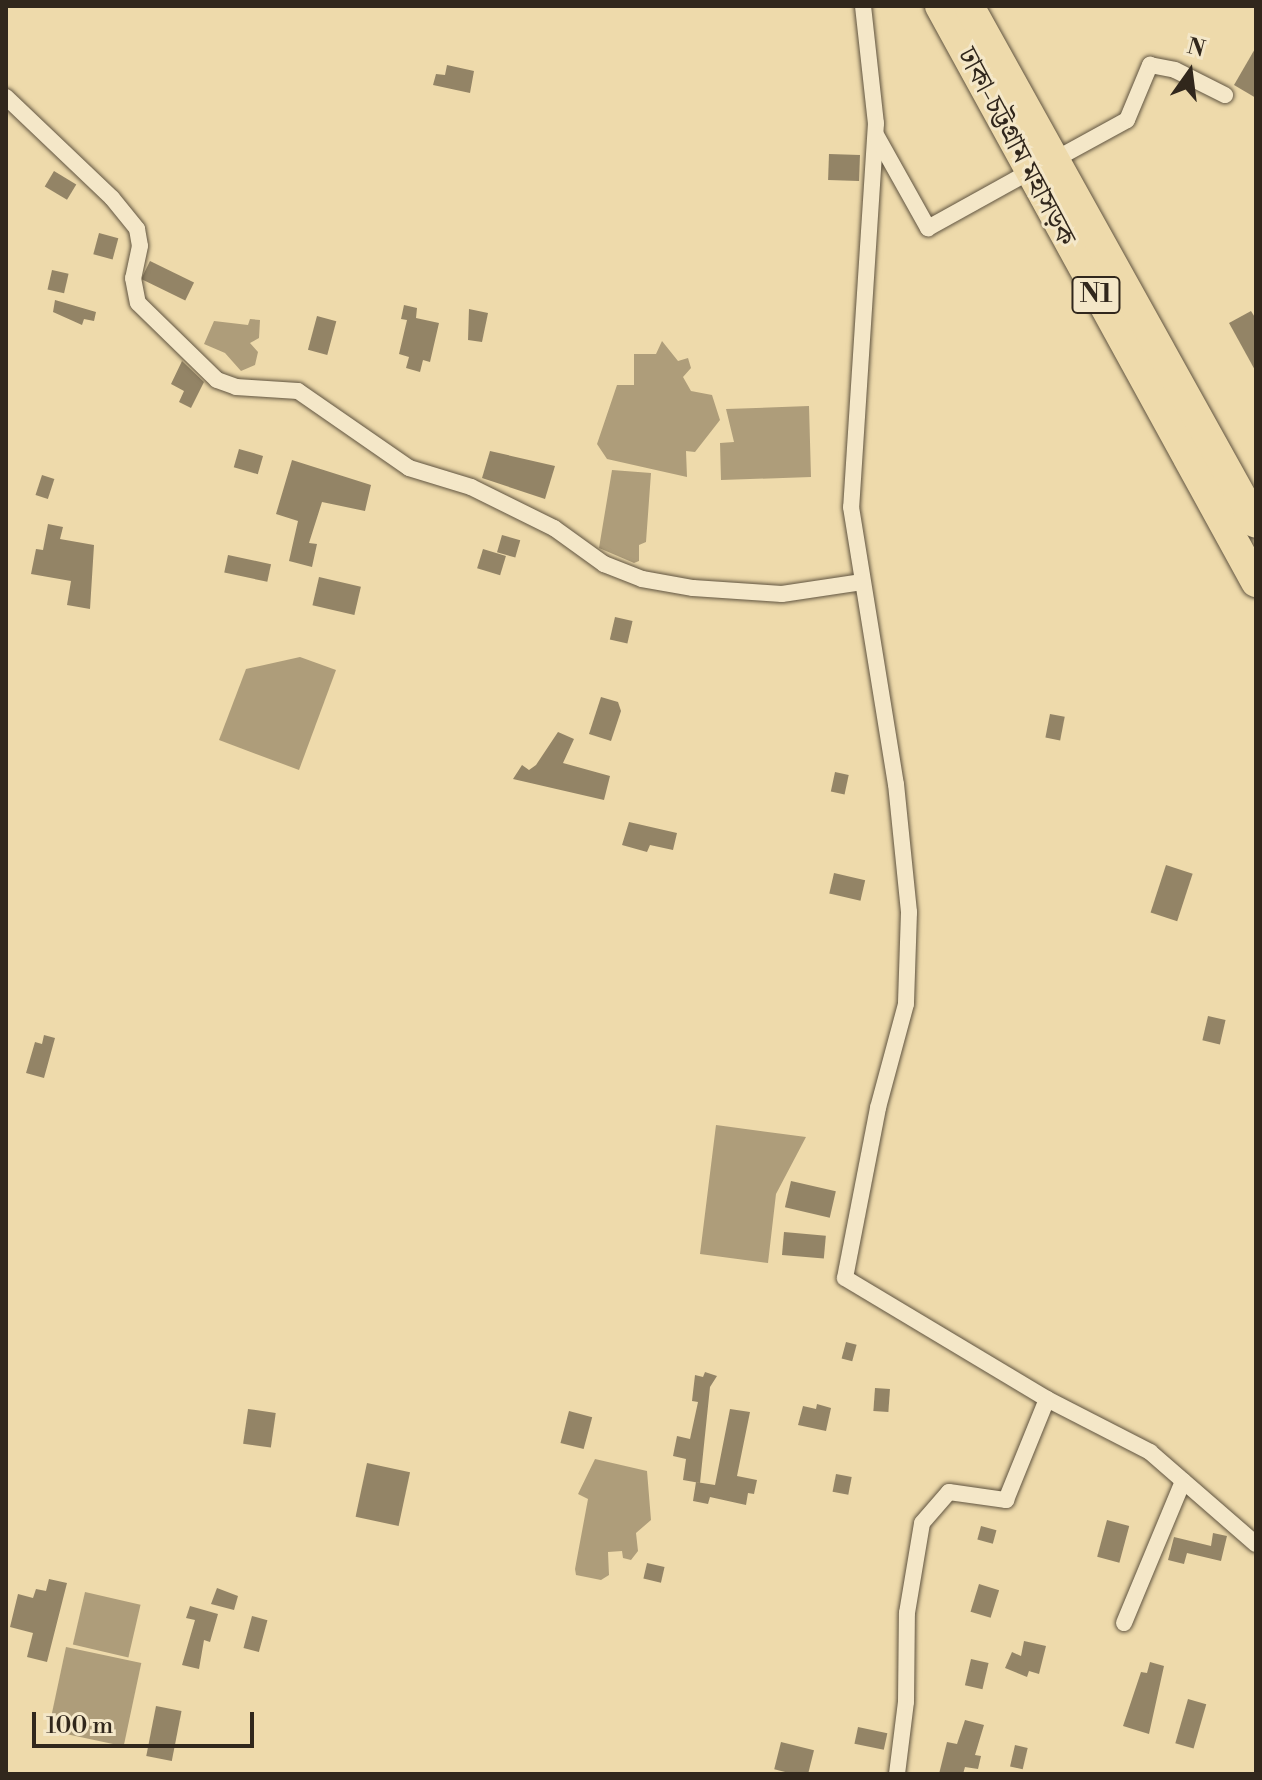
<!DOCTYPE html>
<html>
<head>
<meta charset="utf-8">
<style>
  body { margin:0 }
  #map { position:relative; width:1262px; height:1780px; overflow:hidden; background:#eedaab; font-family:"Libre Bodoni","Noto Serif Bengali",serif }
  div>[style] { position:absolute }
  [style*='--x'] { left:calc(var(--x)*1px); top:calc(var(--y)*1px); width:calc(var(--w)*1px); rotate:calc(var(--a)*1deg) }
  .water>* { inset:0; background:#ae9d7a; transform-origin:0 0 }
  .building>* { inset:0; background:#938466; transform-origin:0 0 }
  .roads { filter:drop-shadow(0 0 2px #605440) drop-shadow(0 0 2px #605440) }
  .street>* { height:16px; margin:-8px; padding:0 8px; transform-origin:8px; border-radius:8px; background:#f4e7c8 }
  .highway>* { height:30px; margin:-15px; padding:0 15px; transform-origin:15px; border-radius:15px; background:#eedaab }
  span { translate:-50% -50%; white-space:nowrap; text-align:center; line-height:1.15; -webkit-text-stroke:6px #f4e7c8; paint-order:stroke }
  .shield-label span { padding:2px 6px; background:#f4e7c8; border:2px solid; border-radius:6px; -webkit-text-stroke-width:0 }
  .shield-label { font-size:26px; color:#31271c; font-weight:700 }
  .street-label { font-size:28px; color:#31271c }
  .frame { position:absolute; inset:0; border:8px solid #31271c; pointer-events:none }
  .north { position:absolute; left:1150px; top:32px; width:80px; height:80px; -webkit-text-stroke:6px #f4e7c8; paint-order:stroke; rotate:14deg; font-size:22px; font-weight:700; line-height:32px; text-align:center; color:#31271c }
  .north::after { content:''; display:block; margin:auto; width:28px; height:36px; background:#31271c; clip-path:polygon(50% 0,100% 100%,50% 72%,0 100%) }
  .scale { position:absolute; left:32px; top:1712px; width:222px; height:36px; box-sizing:border-box; border:4px solid #31271c; border-top:0; padding-left:10px; font-size:24px; line-height:28px; white-space:nowrap; color:#31271c; -webkit-text-stroke:6px #f4e7c8; paint-order:stroke }
</style>
</head>
<body>
<div id="map">
  <div class="water">
    <div style="clip-path:polygon(250px 319px,260px 320px,259px 338px,250px 343px,258px 352px,255px 365px,241px 371px,225px 353px,204px 344px,214px 321px,248px 325px)"></div>
    <div style="clip-path:polygon(662px 341px,678px 361px,688px 358px,691px 368px,683px 377px,691px 391px,712px 395px,720px 420px,695px 452px,686px 451px,687px 477px,607px 459px,597px 444px,617px 385px,634px 385px,634px 354px,656px 354px)"></div>
    <div style="clip-path:polygon(809px 406px,811px 477px,721px 480px,720px 443px,734px 442px,726px 409px)"></div>
    <div style="clip-path:polygon(612px 470px,651px 473px,646px 542px,639px 545px,639px 561px,634px 563px,599px 548px)"></div>
    <div style="clip-path:polygon(300px 657px,336px 670px,299px 770px,219px 740px,246px 669px)"></div>
    <div style="clip-path:polygon(716px 1125px,806px 1137px,776px 1194px,768px 1263px,700px 1254px)"></div>
    <div style="clip-path:polygon(595px 1459px,647px 1471px,651px 1520px,636px 1533px,638px 1551px,631px 1560px,623px 1558px,622px 1551px,608px 1552px,609px 1575px,601px 1580px,576px 1575px,575px 1569px,588px 1499px,578px 1494px)"></div>
    <div style="left:85px;top:1592px;width:57px;height:54px;rotate:13deg"></div>
    <div style="left:66px;top:1647px;width:77px;height:85px;rotate:12deg"></div>
  </div>
  <div class="building">
    <div style="clip-path:polygon(1256px 47px,1256px 98px,1234px 85px)"></div>
    <div style="clip-path:polygon(447px 65px,474px 71px,470px 93px,433px 85px,436px 74px,445px 75px)"></div>
    <div style="left:829px;top:154px;width:31px;height:26px;rotate:2deg"></div>
    <div style="left:54px;top:171px;width:26px;height:18px;rotate:31deg"></div>
    <div style="left:99px;top:233px;width:20px;height:22px;rotate:15deg"></div>
    <div style="left:150px;top:261px;width:49px;height:20px;rotate:26deg"></div>
    <div style="left:52px;top:270px;width:17px;height:20px;rotate:13deg"></div>
    <div style="clip-path:polygon(55px 300px,96px 312px,94px 321px,84px 319px,82px 325px,53px 312px)"></div>
    <div style="clip-path:polygon(404px 305px,417px 308px,416px 318px,439px 323px,430px 362px,423px 360px,420px 372px,406px 368px,409px 357px,399px 354px,407px 320px,401px 319px)"></div>
    <div style="clip-path:polygon(469px 309px,488px 313px,482px 342px,468px 340px)"></div>
    <div style="clip-path:polygon(1251px 311px,1256px 319px,1256px 372px,1229px 323px)"></div>
    <div style="left:317px;top:316px;width:20px;height:35px;rotate:15deg"></div>
    <div style="clip-path:polygon(182px 361px,204px 382px,191px 408px,179px 402px,184px 391px,171px 384px)"></div>
    <div style="left:239px;top:449px;width:25px;height:19px;rotate:16deg"></div>
    <div style="clip-path:polygon(490px 451px,555px 466px,545px 499px,482px 478px)"></div>
    <div style="clip-path:polygon(292px 460px,371px 485px,365px 511px,322px 502px,309px 543px,317px 544px,312px 567px,289px 561px,298px 521px,276px 514px)"></div>
    <div style="left:42px;top:475px;width:13px;height:21px;rotate:18deg"></div>
    <div style="clip-path:polygon(48px 524px,63px 527px,60px 539px,94px 545px,90px 609px,67px 605px,71px 581px,31px 574px,36px 549px,43px 550px)"></div>
    <div style="left:502px;top:535px;width:19px;height:18px;rotate:16deg"></div>
    <div style="left:483px;top:549px;width:24px;height:20px;rotate:17deg"></div>
    <div style="left:228px;top:555px;width:44px;height:18px;rotate:12deg"></div>
    <div style="left:319px;top:577px;width:43px;height:29px;rotate:13deg"></div>
    <div style="left:615px;top:617px;width:18px;height:23px;rotate:13deg"></div>
    <div style="clip-path:polygon(601px 697px,618px 702px,621px 711px,611px 741px,589px 734px)"></div>
    <div style="left:1050px;top:714px;width:15px;height:24px;rotate:11deg"></div>
    <div style="clip-path:polygon(558px 732px,574px 739px,563px 763px,610px 776px,604px 800px,513px 779px,522px 765px,529px 770px,536px 765px)"></div>
    <div style="left:835px;top:772px;width:14px;height:20px;rotate:12deg"></div>
    <div style="clip-path:polygon(629px 822px,677px 833px,673px 850px,650px 845px,647px 852px,622px 845px)"></div>
    <div style="left:1166px;top:865px;width:28px;height:50px;rotate:18deg"></div>
    <div style="left:834px;top:873px;width:32px;height:21px;rotate:13deg"></div>
    <div style="left:1208px;top:1016px;width:18px;height:25px;rotate:13deg"></div>
    <div style="clip-path:polygon(44px 1035px,55px 1038px,44px 1078px,26px 1073px,35px 1042px,42px 1044px)"></div>
    <div style="left:791px;top:1181px;width:46px;height:27px;rotate:13deg"></div>
    <div style="left:784px;top:1232px;width:42px;height:23px;rotate:5deg"></div>
    <div style="left:846px;top:1342px;width:11px;height:17px;rotate:15deg"></div>
    <div style="clip-path:polygon(705px 1372px,717px 1376px,710px 1387px,700px 1483px,683px 1480px,686px 1459px,673px 1456px,677px 1436px,690px 1439px,698px 1402px,692px 1401px,695px 1375px,703px 1377px)"></div>
    <div style="left:875px;top:1388px;width:15px;height:23px;rotate:4deg"></div>
    <div style="clip-path:polygon(817px 1404px,831px 1408px,826px 1431px,798px 1425px,803px 1406px,816px 1409px)"></div>
    <div style="left:248px;top:1409px;width:28px;height:35px;rotate:8deg"></div>
    <div style="clip-path:polygon(730px 1409px,750px 1412px,737px 1476px,757px 1480px,754px 1494px,748px 1493px,746px 1505px,710px 1497px,708px 1504px,693px 1501px,696px 1482px,715px 1485px)"></div>
    <div style="left:569px;top:1411px;width:24px;height:33px;rotate:15deg"></div>
    <div style="left:367px;top:1463px;width:44px;height:55px;rotate:12deg"></div>
    <div style="left:836px;top:1474px;width:16px;height:18px;rotate:11deg"></div>
    <div style="left:1107px;top:1520px;width:23px;height:38px;rotate:15deg"></div>
    <div style="left:981px;top:1526px;width:16px;height:14px;rotate:15deg"></div>
    <div style="clip-path:polygon(1213px 1533px,1227px 1536px,1221px 1561px,1187px 1553px,1184px 1564px,1168px 1560px,1174px 1537px,1211px 1546px)"></div>
    <div style="left:647px;top:1563px;width:18px;height:16px;rotate:13deg"></div>
    <div style="clip-path:polygon(49px 1579px,67px 1583px,47px 1662px,27px 1657px,33px 1633px,10px 1627px,18px 1594px,33px 1598px,36px 1589px,46px 1591px)"></div>
    <div style="left:979px;top:1584px;width:21px;height:29px;rotate:17deg"></div>
    <div style="clip-path:polygon(217px 1588px,238px 1596px,234px 1610px,211px 1604px)"></div>
    <div style="clip-path:polygon(190px 1606px,218px 1614px,210px 1642px,204px 1640px,199px 1669px,182px 1665px,195px 1620px,186px 1618px)"></div>
    <div style="left:252px;top:1616px;width:16px;height:33px;rotate:15deg"></div>
    <div style="clip-path:polygon(1024px 1641px,1046px 1646px,1039px 1674px,1029px 1671px,1027px 1677px,1005px 1668px,1012px 1652px,1021px 1656px)"></div>
    <div style="left:971px;top:1659px;width:18px;height:27px;rotate:13deg"></div>
    <div style="clip-path:polygon(1150px 1662px,1164px 1666px,1149px 1734px,1123px 1726px,1141px 1672px,1147px 1673px)"></div>
    <div style="left:1188px;top:1699px;width:19px;height:46px;rotate:16deg"></div>
    <div style="left:156px;top:1706px;width:26px;height:51px;rotate:11deg"></div>
    <div style="clip-path:polygon(965px 1720px,984px 1725px,975px 1755px,981px 1756px,978px 1769px,965px 1767px,963px 1774px,939px 1774px,947px 1742px,957px 1744px)"></div>
    <div style="left:858px;top:1727px;width:30px;height:17px;rotate:12deg"></div>
    <div style="left:781px;top:1742px;width:34px;height:28px;rotate:14deg"></div>
    <div style="left:1015px;top:1745px;width:13px;height:22px;rotate:13deg"></div>
  </div>
  <div class="roads">
    <div class="street">
      <div style="--x:863;--y:6;--w:118;--a:83.7"></div>
      <div style="--x:876;--y:123;--w:385;--a:93.7"></div>
      <div style="--x:851;--y:507;--w:281;--a:80.8"></div>
      <div style="--x:896;--y:784;--w:129;--a:84.2"></div>
      <div style="--x:909;--y:912;--w:92;--a:91.9"></div>
      <div style="--x:906;--y:1004;--w:108;--a:105.1"></div>
      <div style="--x:878;--y:1108;--w:173;--a:101"></div>
      <div style="--x:845;--y:1278;--w:235;--a:30.9"></div>
      <div style="--x:1047;--y:1399;--w:116;--a:27.2"></div>
      <div style="--x:1150;--y:1452;--w:140;--a:41"></div>
      <div style="--x:6;--y:97;--w:146;--a:43.6"></div>
      <div style="--x:112;--y:198;--w:40;--a:51"></div>
      <div style="--x:137;--y:229;--w:17;--a:80"></div>
      <div style="--x:140;--y:246;--w:33;--a:102"></div>
      <div style="--x:133;--y:278;--w:25;--a:79"></div>
      <div style="--x:138;--y:303;--w:110;--a:44.3"></div>
      <div style="--x:217;--y:380;--w:20;--a:20"></div>
      <div style="--x:236;--y:387;--w:62;--a:3.7"></div>
      <div style="--x:298;--y:391;--w:135;--a:34.7"></div>
      <div style="--x:409;--y:468;--w:65;--a:17"></div>
      <div style="--x:471;--y:487;--w:93;--a:26.3"></div>
      <div style="--x:554;--y:528;--w:62;--a:35.8"></div>
      <div style="--x:604;--y:564;--w:41;--a:21.5"></div>
      <div style="--x:642;--y:579;--w:52;--a:10"></div>
      <div style="--x:693;--y:588;--w:89;--a:3.9"></div>
      <div style="--x:782;--y:594;--w:81;--a:-8.5"></div>
      <div style="--x:876;--y:135;--w:107;--a:60.8"></div>
      <div style="--x:928;--y:228;--w:115;--a:-29"></div>
      <div style="--x:1054;--y:160;--w:83;--a:-28.7"></div>
      <div style="--x:1127;--y:120;--w:60;--a:-67.3"></div>
      <div style="--x:1150;--y:65;--w:25;--a:11"></div>
      <div style="--x:1175;--y:70;--w:56;--a:26.6"></div>
      <div style="--x:1124;--y:1623;--w:154;--a:-67.4"></div>
      <div style="--x:897;--y:1774;--w:73;--a:-82.9"></div>
      <div style="--x:906;--y:1702;--w:89;--a:-89.4"></div>
      <div style="--x:907;--y:1613;--w:91;--a:-80.5"></div>
      <div style="--x:922;--y:1523;--w:41;--a:-48.9"></div>
      <div style="--x:949;--y:1492;--w:58;--a:8"></div>
      <div style="--x:1006;--y:1500;--w:109;--a:-67.9"></div>
    </div>
    <div class="highway">
      <div style="--x:940;--y:6;--w:657;--a:61.25"></div>
      <div style="--x:969;--y:6;--w:591;--a:60.96"></div>
    </div>
  </div>
  <div class="shield-label">
    <span style="left:1096px;top:295px">N1</span>
  </div>
  <div class="street-label">
    <span style="left:1016px;top:147px;rotate:62deg">ঢাকা-চট্টগ্রাম মহাসড়ক</span>
  </div>
  <div class="frame"></div>
  <div class="north">N</div>
  <div class="scale">100 m</div>
</div>
</body>
</html>
